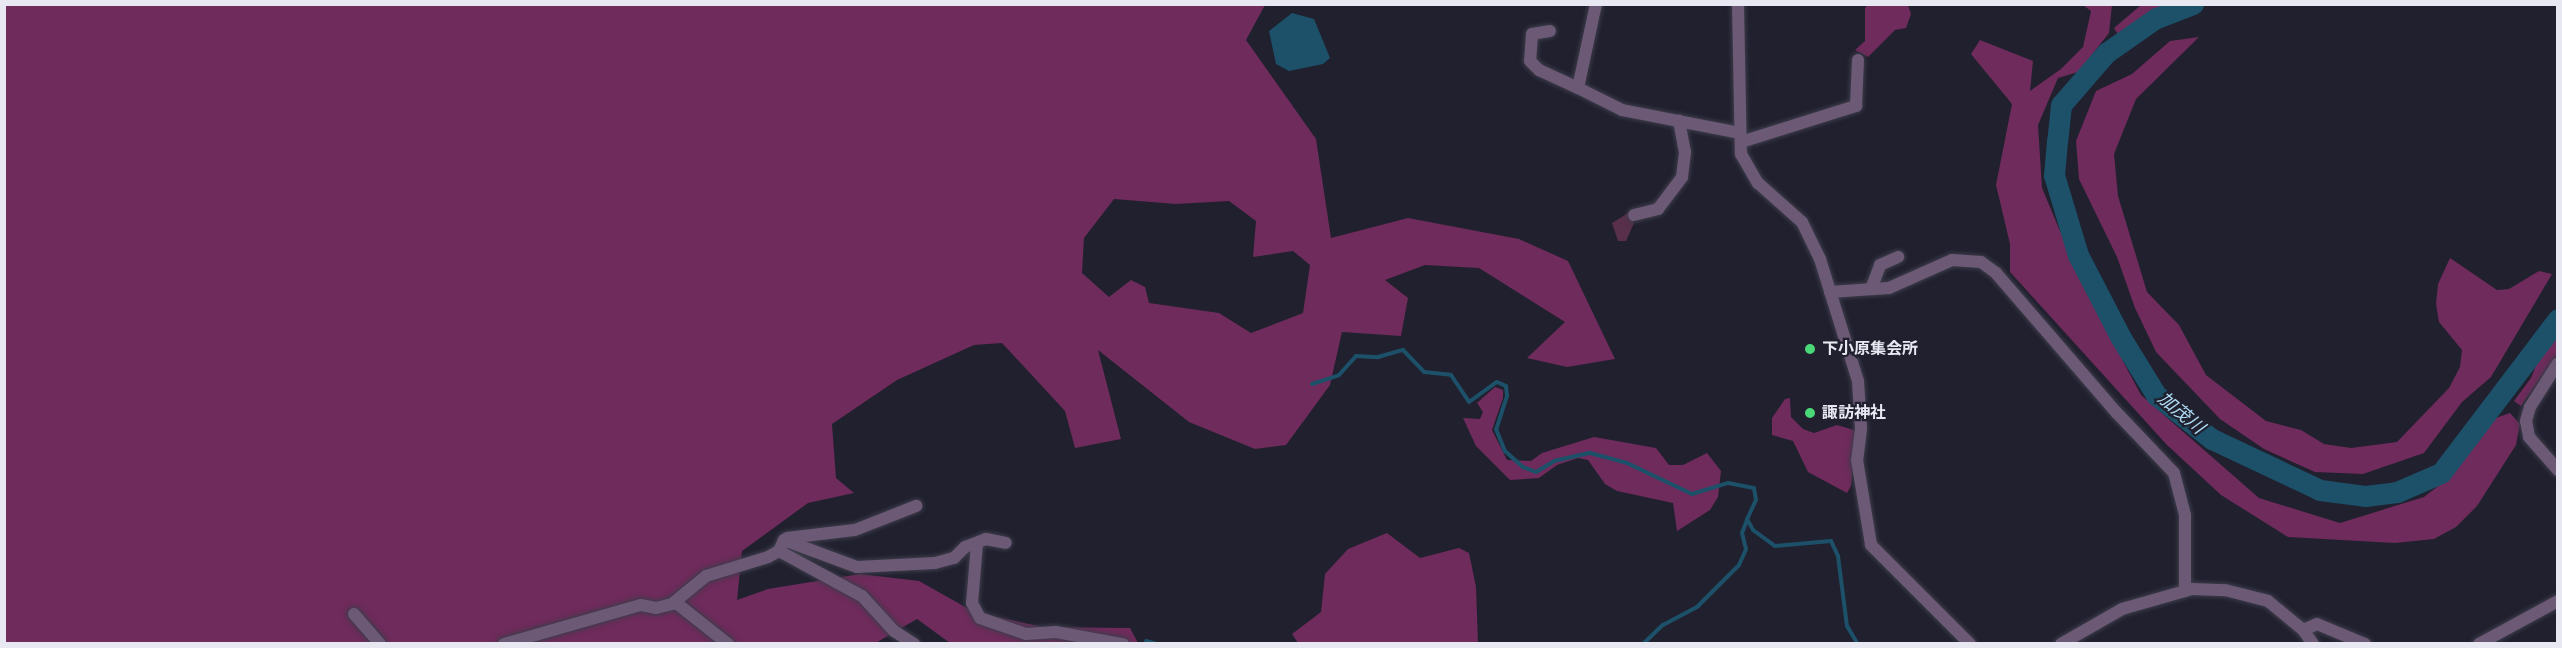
<!DOCTYPE html>
<html>
<head>
<meta charset="utf-8">
<style>
  body { margin:0 }
  #map { position:relative; width:2562px; height:648px; overflow:hidden; background:#20202f; font-family:Raleway,"Noto Sans JP",sans-serif }
  div>[style] { position:absolute }
  [style*='--x'] { left:calc(var(--x)*1px); top:calc(var(--y)*1px); width:calc(var(--w)*1px); rotate:calc(var(--a)*1deg) }
  .green>* { inset:0; background:#58304b }
  .forest>* { inset:0; background:#6e2b5b }
  .water>* { inset:0; background:#1c5169 }
  .stream>* { height:4px; margin:-2px; padding:0 2px; transform-origin:2px; border-radius:2px; background:#1c5169 }
  .river>* { height:21px; margin:-10.5px; padding:0 10.5px; transform-origin:10.5px; border-radius:10.5px; background:#1c5169 }
  .roads { filter:drop-shadow(0 0 2px #3c3c4a) drop-shadow(0 0 2px #3c3c4a) }
  .minor>* { height:12px; margin:-6px; padding:0 6px; transform-origin:6px; border-radius:6px; background:#6c5976 }
  .dots>* { width:16px; height:16px; translate:-50% -50%; box-sizing:border-box; border:3px solid #20202f; border-radius:50% }
  span { translate:-50% -50%; white-space:nowrap; text-align:center; line-height:1.15; -webkit-text-stroke:4.5px #20202f; paint-order:stroke }
  .poi-label { font-size:16px; color:#e8e8f3; font-weight:700 }
  .left { translate:0 -50%; text-align:left }
  .water-label { font-size:18px; color:#aedbf3; font-style:italic }
  .frame { position:absolute; inset:0; border:6px solid #e8e8f3; pointer-events:none }
</style>
</head>
<body>
<div id="map">
  <div class="green">
    <div style="clip-path:polygon(1628px 213px,1634px 223px,1626px 241px,1618px 241px,1612px 223px)"></div>
  </div>
  <div class="forest">
    <div style="clip-path:polygon(evenodd,4px 5px,1265px 5px,1246px 40px,1316px 139px,1331px 238px,1408px 218px,1519px 239px,1568px 261px,1615px 359px,1567px 367px,1527px 358px,1565px 322px,1479px 268px,1425px 265px,1385px 280px,1408px 298px,1401px 336px,1342px 332px,1330px 385px,1286px 445px,1255px 449px,1189px 422px,1098px 350px,1121px 439px,1075px 448px,1065px 411px,1002px 343px,974px 345px,897px 380px,832px 424px,836px 478px,854px 493px,808px 503px,742px 551px,737px 600px,768px 589px,860px 574px,919px 581px,974px 612px,1043px 627px,1130px 628px,1138px 643px,950px 643px,917px 619px,874px 644px,5px 643px,4px 5px,1114px 199px,1176px 204px,1229px 201px,1256px 221px,1253px 257px,1293px 251px,1310px 265px,1303px 313px,1251px 333px,1219px 313px,1149px 303px,1145px 287px,1131px 280px,1109px 297px,1082px 273px,1084px 238px,1114px 199px)"></div>
    <div style="clip-path:polygon(1868px 5px,1908px 5px,1911px 14px,1906px 28px,1895px 30px,1868px 57px,1855px 50px,1865px 41px,1865px 8px)"></div>
    <div style="clip-path:polygon(2083px 5px,2112px 5px,2109px 33px,2078px 72px,2058px 78px,2038px 125px,2042px 188px,2083px 286px,2141px 395px,2259px 498px,2340px 523px,2424px 497px,2454px 474px,2470px 441px,2490px 420px,2510px 413px,2520px 424px,2516px 445px,2477px 506px,2456px 527px,2434px 539px,2395px 543px,2288px 537px,2221px 495px,2166px 444px,2010px 272px,2010px 244px,1996px 185px,2012px 104px,1971px 54px,1980px 40px,2033px 61px,2030px 91px,2061px 69px,2083px 47px,2091px 11px)"></div>
    <div style="clip-path:polygon(2141px 5px,2164px 5px,2119px 36px,2114px 28px)"></div>
    <div style="clip-path:polygon(2199px 37px,2136px 99px,2114px 154px,2118px 196px,2147px 292px,2179px 325px,2206px 375px,2266px 421px,2301px 430px,2324px 444px,2351px 448px,2397px 442px,2449px 388px,2460px 367px,2462px 350px,2439px 322px,2436px 304px,2438px 284px,2450px 258px,2497px 290px,2509px 289px,2539px 271px,2552px 274px,2491px 377px,2462px 402px,2424px 453px,2363px 474px,2315px 472px,2264px 449px,2220px 419px,2156px 352px,2135px 308px,2117px 257px,2079px 179px,2076px 141px,2096px 91px,2132px 74px,2170px 41px)"></div>
    <div style="clip-path:polygon(2557px 328px,2557px 354px,2521px 406px,2514px 401px,2531px 378px,2544px 346px)"></div>
    <div style="clip-path:polygon(1495px 387px,1503px 390px,1503px 398px,1492px 430px,1507px 460px,1531px 461px,1542px 453px,1594px 437px,1656px 448px,1669px 465px,1683px 465px,1707px 453px,1721px 471px,1718px 497px,1710px 510px,1677px 531px,1673px 503px,1617px 491px,1605px 484px,1588px 460px,1578px 458px,1557px 465px,1539px 478px,1510px 480px,1476px 446px,1463px 418px,1480px 419px,1483px 412px,1477px 403px)"></div>
    <div style="clip-path:polygon(1790px 398px,1791px 417px,1803px 429px,1814px 433px,1837px 425px,1857px 431px,1851px 486px,1847px 493px,1808px 472px,1793px 441px,1772px 435px,1772px 418px,1785px 399px)"></div>
    <div style="clip-path:polygon(1387px 533px,1420px 558px,1459px 548px,1469px 553px,1476px 587px,1478px 643px,1298px 643px,1292px 634px,1321px 612px,1325px 574px,1348px 549px)"></div>
  </div>
  <div class="water">
    <div style="clip-path:polygon(1292px 13px,1314px 19px,1330px 58px,1323px 64px,1289px 71px,1276px 64px,1269px 31px)"></div>
  </div>
  <div class="stream">
    <div style="--x:1312;--y:384;--w:28;--a:-18"></div>
    <div style="--x:1339;--y:375;--w:25;--a:-48"></div>
    <div style="--x:1356;--y:356;--w:22;--a:3"></div>
    <div style="--x:1378;--y:357;--w:26;--a:-16"></div>
    <div style="--x:1403;--y:350;--w:30;--a:46"></div>
    <div style="--x:1424;--y:372;--w:27;--a:6"></div>
    <div style="--x:1451;--y:375;--w:32;--a:56"></div>
    <div style="--x:1469;--y:402;--w:34;--a:-36"></div>
    <div style="--x:1497;--y:382;--w:10;--a:24"></div>
    <div style="--x:1506;--y:386;--w:10;--a:84"></div>
    <div style="--x:1507;--y:396;--w:35;--a:108"></div>
    <div style="--x:1496;--y:429;--w:24;--a:68"></div>
    <div style="--x:1505;--y:451;--w:24;--a:42"></div>
    <div style="--x:1523;--y:467;--w:14;--a:21"></div>
    <div style="--x:1536;--y:472;--w:21;--a:-31"></div>
    <div style="--x:1554;--y:461;--w:37;--a:-13"></div>
    <div style="--x:1590;--y:453;--w:38;--a:15"></div>
    <div style="--x:1627;--y:463;--w:72;--a:25.5"></div>
    <div style="--x:1692;--y:494;--w:38;--a:-17"></div>
    <div style="--x:1728;--y:483;--w:26;--a:11"></div>
    <div style="--x:1754;--y:488;--w:12;--a:81"></div>
    <div style="--x:1756;--y:500;--w:21;--a:115"></div>
    <div style="--x:1747;--y:519;--w:13;--a:61"></div>
    <div style="--x:1753;--y:530;--w:27;--a:36"></div>
    <div style="--x:1775;--y:546;--w:56;--a:-5.1"></div>
    <div style="--x:1831;--y:541;--w:17;--a:65"></div>
    <div style="--x:1838;--y:556;--w:71;--a:82.7"></div>
    <div style="--x:1847;--y:626;--w:21;--a:59"></div>
    <div style="--x:1146;--y:641;--w:11;--a:15"></div>
    <div style="--x:1643;--y:644;--w:28;--a:-44"></div>
    <div style="--x:1663;--y:625;--w:40;--a:-28"></div>
    <div style="--x:1698;--y:606;--w:58;--a:-45"></div>
    <div style="--x:1739;--y:565;--w:17;--a:-66"></div>
    <div style="--x:1746;--y:549;--w:16;--a:-104"></div>
    <div style="--x:1742;--y:533;--w:14;--a:-69"></div>
  </div>
  <div class="river">
    <div style="--x:2193;--y:4;--w:40;--a:159"></div>
    <div style="--x:2156;--y:18;--w:61;--a:145"></div>
    <div style="--x:2106;--y:53;--w:69;--a:130.9"></div>
    <div style="--x:2061;--y:105;--w:36;--a:96"></div>
    <div style="--x:2057;--y:141;--w:34;--a:95"></div>
    <div style="--x:2054;--y:175;--w:84;--a:73.3"></div>
    <div style="--x:2078;--y:255;--w:93;--a:62.6"></div>
    <div style="--x:2121;--y:338;--w:67;--a:58.4"></div>
    <div style="--x:2156;--y:395;--w:71;--a:38.2"></div>
    <div style="--x:2212;--y:439;--w:119;--a:25.3"></div>
    <div style="--x:2320;--y:490;--w:45;--a:7.6"></div>
    <div style="--x:2365;--y:496;--w:32;--a:-7"></div>
    <div style="--x:2397;--y:492;--w:48;--a:-23.4"></div>
    <div style="--x:2441;--y:473;--w:193;--a:-52.8"></div>
  </div>
  <div class="roads">
    <div class="minor">
      <div style="--x:1596;--y:4;--w:86;--a:102.1"></div>
      <div style="--x:1578;--y:88;--w:49;--a:26.6"></div>
      <div style="--x:1622;--y:110;--w:120;--a:11"></div>
      <div style="--x:1738;--y:4;--w:150;--a:88.9"></div>
      <div style="--x:1741;--y:154;--w:34;--a:60"></div>
      <div style="--x:1758;--y:183;--w:59;--a:41.6"></div>
      <div style="--x:1802;--y:222;--w:41;--a:64.1"></div>
      <div style="--x:1820;--y:259;--w:128;--a:72.7"></div>
      <div style="--x:1858;--y:381;--w:48;--a:86.4"></div>
      <div style="--x:1861;--y:429;--w:31;--a:97"></div>
      <div style="--x:1857;--y:460;--w:86;--a:80.6"></div>
      <div style="--x:1871;--y:545;--w:140;--a:45"></div>
      <div style="--x:1550;--y:31;--w:18;--a:171"></div>
      <div style="--x:1532;--y:34;--w:27;--a:94"></div>
      <div style="--x:1530;--y:61;--w:13;--a:45"></div>
      <div style="--x:1539;--y:70;--w:43;--a:24.8"></div>
      <div style="--x:1741;--y:142;--w:121;--a:-17.4"></div>
      <div style="--x:1856;--y:106;--w:46;--a:-87.5"></div>
      <div style="--x:1634;--y:215;--w:25;--a:-14"></div>
      <div style="--x:1658;--y:209;--w:40;--a:-53"></div>
      <div style="--x:1682;--y:177;--w:25;--a:-83"></div>
      <div style="--x:1685;--y:152;--w:32;--a:-101"></div>
      <div style="--x:1871;--y:289;--w:26;--a:-69"></div>
      <div style="--x:1880;--y:265;--w:20;--a:-24"></div>
      <div style="--x:1830;--y:292;--w:59;--a:-3.9"></div>
      <div style="--x:1889;--y:288;--w:69;--a:-24"></div>
      <div style="--x:1952;--y:260;--w:29;--a:4"></div>
      <div style="--x:1981;--y:262;--w:19;--a:36"></div>
      <div style="--x:1996;--y:273;--w:184;--a:49.2"></div>
      <div style="--x:2116;--y:412;--w:84;--a:46.4"></div>
      <div style="--x:2174;--y:473;--w:43;--a:75.3"></div>
      <div style="--x:2185;--y:515;--w:76;--a:90"></div>
      <div style="--x:2558;--y:363;--w:52;--a:122.5"></div>
      <div style="--x:2530;--y:407;--w:15;--a:106"></div>
      <div style="--x:2526;--y:421;--w:16;--a:79"></div>
      <div style="--x:2529;--y:437;--w:44;--a:48.7"></div>
      <div style="--x:787;--y:538;--w:68;--a:-6.7"></div>
      <div style="--x:855;--y:530;--w:66;--a:-21.5"></div>
      <div style="--x:977;--y:544;--w:59;--a:94.8"></div>
      <div style="--x:972;--y:603;--w:17;--a:62"></div>
      <div style="--x:980;--y:618;--w:49;--a:19.2"></div>
      <div style="--x:1026;--y:634;--w:30;--a:-4"></div>
      <div style="--x:1056;--y:632;--w:68;--a:10.2"></div>
      <div style="--x:779;--y:551;--w:94;--a:28.5"></div>
      <div style="--x:862;--y:596;--w:47;--a:47.6"></div>
      <div style="--x:894;--y:631;--w:24;--a:33"></div>
      <div style="--x:675;--y:602;--w:68;--a:38.4"></div>
      <div style="--x:354;--y:614;--w:40;--a:49"></div>
      <div style="--x:2303;--y:630;--w:15;--a:-23"></div>
      <div style="--x:2317;--y:624;--w:52;--a:22.6"></div>
      <div style="--x:504;--y:644;--w:142;--a:-15.9"></div>
      <div style="--x:641;--y:605;--w:15;--a:11"></div>
      <div style="--x:656;--y:608;--w:16;--a:-14"></div>
      <div style="--x:672;--y:604;--w:44;--a:-39.5"></div>
      <div style="--x:706;--y:576;--w:65;--a:-17"></div>
      <div style="--x:768;--y:557;--w:13;--a:-29"></div>
      <div style="--x:779;--y:551;--w:12;--a:-66"></div>
      <div style="--x:784;--y:540;--w:78;--a:20.3"></div>
      <div style="--x:857;--y:567;--w:78;--a:-2.9"></div>
      <div style="--x:935;--y:563;--w:20;--a:-15"></div>
      <div style="--x:954;--y:558;--w:16;--a:-45"></div>
      <div style="--x:965;--y:547;--w:22;--a:-21"></div>
      <div style="--x:986;--y:539;--w:20;--a:11"></div>
      <div style="--x:2061;--y:644;--w:70;--a:-29.8"></div>
      <div style="--x:2122;--y:609;--w:73;--a:-15.9"></div>
      <div style="--x:2192;--y:589;--w:33;--a:2"></div>
      <div style="--x:2225;--y:590;--w:44;--a:14.3"></div>
      <div style="--x:2268;--y:601;--w:45;--a:39.6"></div>
      <div style="--x:2303;--y:630;--w:17;--a:54"></div>
      <div style="--x:2479;--y:644;--w:90;--a:-28.6"></div>
    </div>
  </div>
  <div class="dots">
    <div style="left:1810px;top:349px;background:#4ad778"></div>
    <div style="left:1810px;top:413px;background:#4ad778"></div>
  </div>
  <div class="poi-label">
    <span class="left" style="left:1822px;top:349px">下小原集会所</span>
    <span class="left" style="left:1822px;top:413px">諏訪神社</span>
  </div>
  <div class="water-label">
    <span style="left:2181px;top:413px;rotate:40deg">加茂川</span>
  </div>
  <div class="frame"></div>
</div>
</body>
</html>
